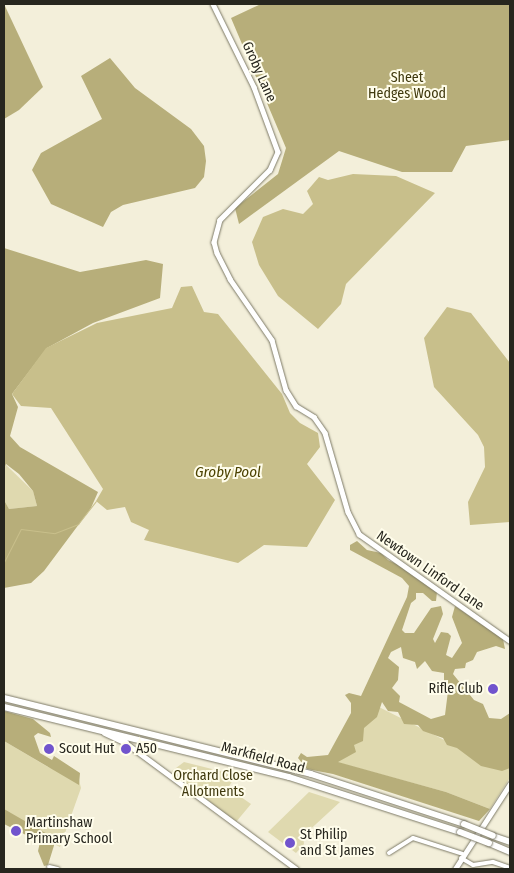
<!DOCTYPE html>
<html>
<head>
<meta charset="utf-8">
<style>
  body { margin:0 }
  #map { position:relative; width:514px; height:873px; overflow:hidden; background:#f3efda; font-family:"Fira Sans Condensed",sans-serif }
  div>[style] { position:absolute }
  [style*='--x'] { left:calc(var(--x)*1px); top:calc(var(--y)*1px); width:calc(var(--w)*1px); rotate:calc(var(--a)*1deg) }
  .green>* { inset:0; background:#dfd9af }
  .forest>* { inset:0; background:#b7ae7a }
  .water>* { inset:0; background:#c8bf8b }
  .stream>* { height:1px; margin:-0.5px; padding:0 0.5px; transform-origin:0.5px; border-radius:0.5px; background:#c8bf8b }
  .roads { filter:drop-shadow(0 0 1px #7d7a67) drop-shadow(0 0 1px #7d7a67) }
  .minor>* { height:4px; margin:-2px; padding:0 2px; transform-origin:2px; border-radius:2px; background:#fff }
  .tertiary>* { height:4.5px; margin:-2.25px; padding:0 2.25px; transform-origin:2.25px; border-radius:2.25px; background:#fff }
  .trunk>* { height:6px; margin:-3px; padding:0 3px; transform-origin:3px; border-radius:3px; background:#fff }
  .bridges { filter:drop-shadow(0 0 1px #7d7a67) drop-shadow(0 0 1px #7d7a67) }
  .trunk-bridge>* { height:6px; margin:-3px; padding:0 3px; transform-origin:3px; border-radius:3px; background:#fff }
  .dots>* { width:14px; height:14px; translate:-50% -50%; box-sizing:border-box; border:2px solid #fffdeb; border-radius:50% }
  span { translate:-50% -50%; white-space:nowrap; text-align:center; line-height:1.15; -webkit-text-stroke:4px #fffdeb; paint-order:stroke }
  .street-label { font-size:14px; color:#27261e }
  .park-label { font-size:14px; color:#3f380d }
  .poi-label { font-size:14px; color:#27261e }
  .right { translate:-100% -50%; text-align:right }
  .left { translate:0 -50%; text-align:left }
  .water-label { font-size:15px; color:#4c4200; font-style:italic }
  .frame { position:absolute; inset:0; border:5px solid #27261e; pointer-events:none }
</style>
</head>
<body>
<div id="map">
  <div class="green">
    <div style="clip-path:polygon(5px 464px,33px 491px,37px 506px,9px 509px,4px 500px)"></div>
    <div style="clip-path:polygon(371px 703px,470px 753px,510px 765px,509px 779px,490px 809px,446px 792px,336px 762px)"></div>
    <div style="clip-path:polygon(4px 741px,48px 767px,66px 771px,79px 780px,81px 788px,60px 847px,4px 818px)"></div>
    <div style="clip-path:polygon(184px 762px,236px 775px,228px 788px,251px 804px,236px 822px,174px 774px,172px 771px)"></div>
    <div style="clip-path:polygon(309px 792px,340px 802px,303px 836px,304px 844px,296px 853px,268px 832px)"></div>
  </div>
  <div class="forest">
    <div style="clip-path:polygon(4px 4px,43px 87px,19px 110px,4px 119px)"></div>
    <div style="clip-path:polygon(261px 4px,510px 4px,510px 140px,466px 146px,452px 172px,402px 172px,339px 151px,239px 224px,235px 208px,278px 174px,286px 148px,231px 18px)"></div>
    <div style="clip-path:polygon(110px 58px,135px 88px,191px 129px,204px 146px,206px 161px,204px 177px,195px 188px,123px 205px,111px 212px,103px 227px,51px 204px,32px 170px,41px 153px,102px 119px,81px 76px)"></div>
    <div style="clip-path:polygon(4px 248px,80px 272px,146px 260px,163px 264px,160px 298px,93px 323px,47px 348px,12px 394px,18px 407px,10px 436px,20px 447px,98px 492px,91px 508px,44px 571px,31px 583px,4px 588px,4px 500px,9px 509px,37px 506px,33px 491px,19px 474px,6px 464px,4px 468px)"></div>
    <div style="clip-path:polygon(evenodd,357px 541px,367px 550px,381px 553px,388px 560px,405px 568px,437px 592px,436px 601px,432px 601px,423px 593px,416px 593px,416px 599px,411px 603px,402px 630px,405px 633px,414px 633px,431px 608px,441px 606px,443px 614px,433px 639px,435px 643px,441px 632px,448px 633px,451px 636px,446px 655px,452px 658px,462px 643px,452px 617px,455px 606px,503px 639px,505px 649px,496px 646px,477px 652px,473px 660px,466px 663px,465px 668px,455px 669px,453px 674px,474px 700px,483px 704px,489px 718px,501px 719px,510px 713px,510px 768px,502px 771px,481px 766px,457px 748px,447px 745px,443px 738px,423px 731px,418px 725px,404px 724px,398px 712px,388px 711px,382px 702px,377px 717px,364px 728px,363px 741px,354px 745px,356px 752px,338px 762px,446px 792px,490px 809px,479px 821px,333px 774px,307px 769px,298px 758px,301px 753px,307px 757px,328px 755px,351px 713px,351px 703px,345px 695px,349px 693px,361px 696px,407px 597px,409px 586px,402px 578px,350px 550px,350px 545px,357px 541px,401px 647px,403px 658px,415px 662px,417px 669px,425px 661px,432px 671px,444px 673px,444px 684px,448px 691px,445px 715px,431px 719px,399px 702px,400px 696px,392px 688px,398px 680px,399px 667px,388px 658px,391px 652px,401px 647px)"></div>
    <div style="clip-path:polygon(4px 711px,33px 719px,50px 733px,51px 737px,38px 733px,34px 736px,40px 753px,52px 760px,54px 756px,80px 773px,79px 785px,4px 741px)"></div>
    <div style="clip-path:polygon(4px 809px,56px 839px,48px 865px,44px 866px,38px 851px,40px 842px,4px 824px)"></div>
  </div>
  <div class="water">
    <div style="clip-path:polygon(353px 174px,396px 176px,435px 193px,346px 284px,341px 304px,318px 329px,278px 296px,259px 265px,252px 242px,263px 217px,283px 209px,303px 214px,313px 204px,307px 191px,319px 177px,328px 180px)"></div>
    <div style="clip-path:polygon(192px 286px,204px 312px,218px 314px,282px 394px,290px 413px,300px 423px,318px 433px,320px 447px,307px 464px,335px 500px,307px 547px,264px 545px,238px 563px,144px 540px,149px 530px,131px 522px,125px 507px,107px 510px,96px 501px,103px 489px,51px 408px,21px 406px,12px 394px,46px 348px,97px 323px,172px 308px,181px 287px)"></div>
    <div style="clip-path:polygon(447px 307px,471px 313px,510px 363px,510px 522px,470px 525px,468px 502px,485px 467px,484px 447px,478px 435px,434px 387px,424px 338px)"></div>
  </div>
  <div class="stream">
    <div style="--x:4;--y:562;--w:37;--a:-63"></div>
    <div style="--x:21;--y:529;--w:34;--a:7"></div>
    <div style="--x:55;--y:533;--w:25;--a:-21"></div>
    <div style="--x:78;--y:524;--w:29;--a:-52"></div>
  </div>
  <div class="roads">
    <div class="minor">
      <div style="--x:389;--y:853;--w:28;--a:-32"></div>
      <div style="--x:413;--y:838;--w:52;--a:17.7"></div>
      <div style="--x:461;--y:858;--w:14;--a:30"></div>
      <div style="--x:473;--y:865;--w:20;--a:-9"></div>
      <div style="--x:493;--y:862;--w:18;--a:19"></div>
      <div style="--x:49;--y:867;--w:9;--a:13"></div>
    </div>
    <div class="tertiary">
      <div style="--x:213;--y:4;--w:93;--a:63.7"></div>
      <div style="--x:254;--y:87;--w:69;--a:69.7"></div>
      <div style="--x:278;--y:152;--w:20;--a:114"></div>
      <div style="--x:270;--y:170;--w:71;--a:135"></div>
      <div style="--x:220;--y:220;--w:23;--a:105"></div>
      <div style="--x:214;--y:242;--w:11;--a:75"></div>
      <div style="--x:217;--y:253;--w:29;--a:63"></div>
      <div style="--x:230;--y:279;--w:74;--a:55.5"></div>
      <div style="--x:272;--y:340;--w:52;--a:74.4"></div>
      <div style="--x:286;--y:390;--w:19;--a:58"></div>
      <div style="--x:296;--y:406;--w:21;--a:31"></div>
      <div style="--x:314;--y:417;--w:19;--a:55"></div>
      <div style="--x:325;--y:433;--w:82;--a:73.8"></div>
      <div style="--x:348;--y:512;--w:25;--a:63"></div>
      <div style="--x:359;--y:534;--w:185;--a:35.3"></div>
      <div style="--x:126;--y:743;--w:212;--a:36.5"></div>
      <div style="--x:455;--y:869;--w:101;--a:-57.1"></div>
    </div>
    <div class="trunk">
      <div style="--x:4;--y:698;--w:316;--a:13.9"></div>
      <div style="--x:311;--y:774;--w:161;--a:18.1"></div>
      <div style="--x:4;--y:707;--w:293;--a:13.8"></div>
      <div style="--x:289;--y:777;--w:180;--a:17.8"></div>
      <div style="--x:105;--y:733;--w:23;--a:25"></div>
      <div style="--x:493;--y:836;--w:18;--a:19"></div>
      <div style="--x:489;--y:843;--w:23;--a:23"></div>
    </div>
  </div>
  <div class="bridges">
    <div class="trunk-bridge">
      <div style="--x:464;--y:824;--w:31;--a:22"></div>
      <div style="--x:460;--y:832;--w:31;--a:21"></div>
    </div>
  </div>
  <div class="dots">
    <div style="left:493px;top:689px;background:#7154cd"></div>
    <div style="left:49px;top:749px;background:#7154cd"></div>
    <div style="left:126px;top:749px;background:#7154cd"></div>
    <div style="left:16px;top:831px;background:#7154cd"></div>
    <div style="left:290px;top:843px;background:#7154cd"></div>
  </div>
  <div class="street-label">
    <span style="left:259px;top:72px;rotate:66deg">Groby Lane</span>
    <span style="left:430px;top:571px;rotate:35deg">Newtown Linford Lane</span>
    <span style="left:263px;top:758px;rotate:15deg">Markfield Road</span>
  </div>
  <div class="park-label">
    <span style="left:407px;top:86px">Sheet<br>Hedges Wood</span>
    <span style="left:213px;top:784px">Orchard Close<br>Allotments</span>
  </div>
  <div class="poi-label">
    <span class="right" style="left:483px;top:689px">Rifle Club</span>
    <span class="left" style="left:59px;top:749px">Scout Hut</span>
    <span class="left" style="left:136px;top:749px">A50</span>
    <span class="left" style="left:26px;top:831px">Martinshaw<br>Primary School</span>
    <span class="left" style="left:300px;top:843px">St Philip<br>and St James</span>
  </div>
  <div class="water-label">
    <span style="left:228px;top:473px">Groby Pool</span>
  </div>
  <div class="frame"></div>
</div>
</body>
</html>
